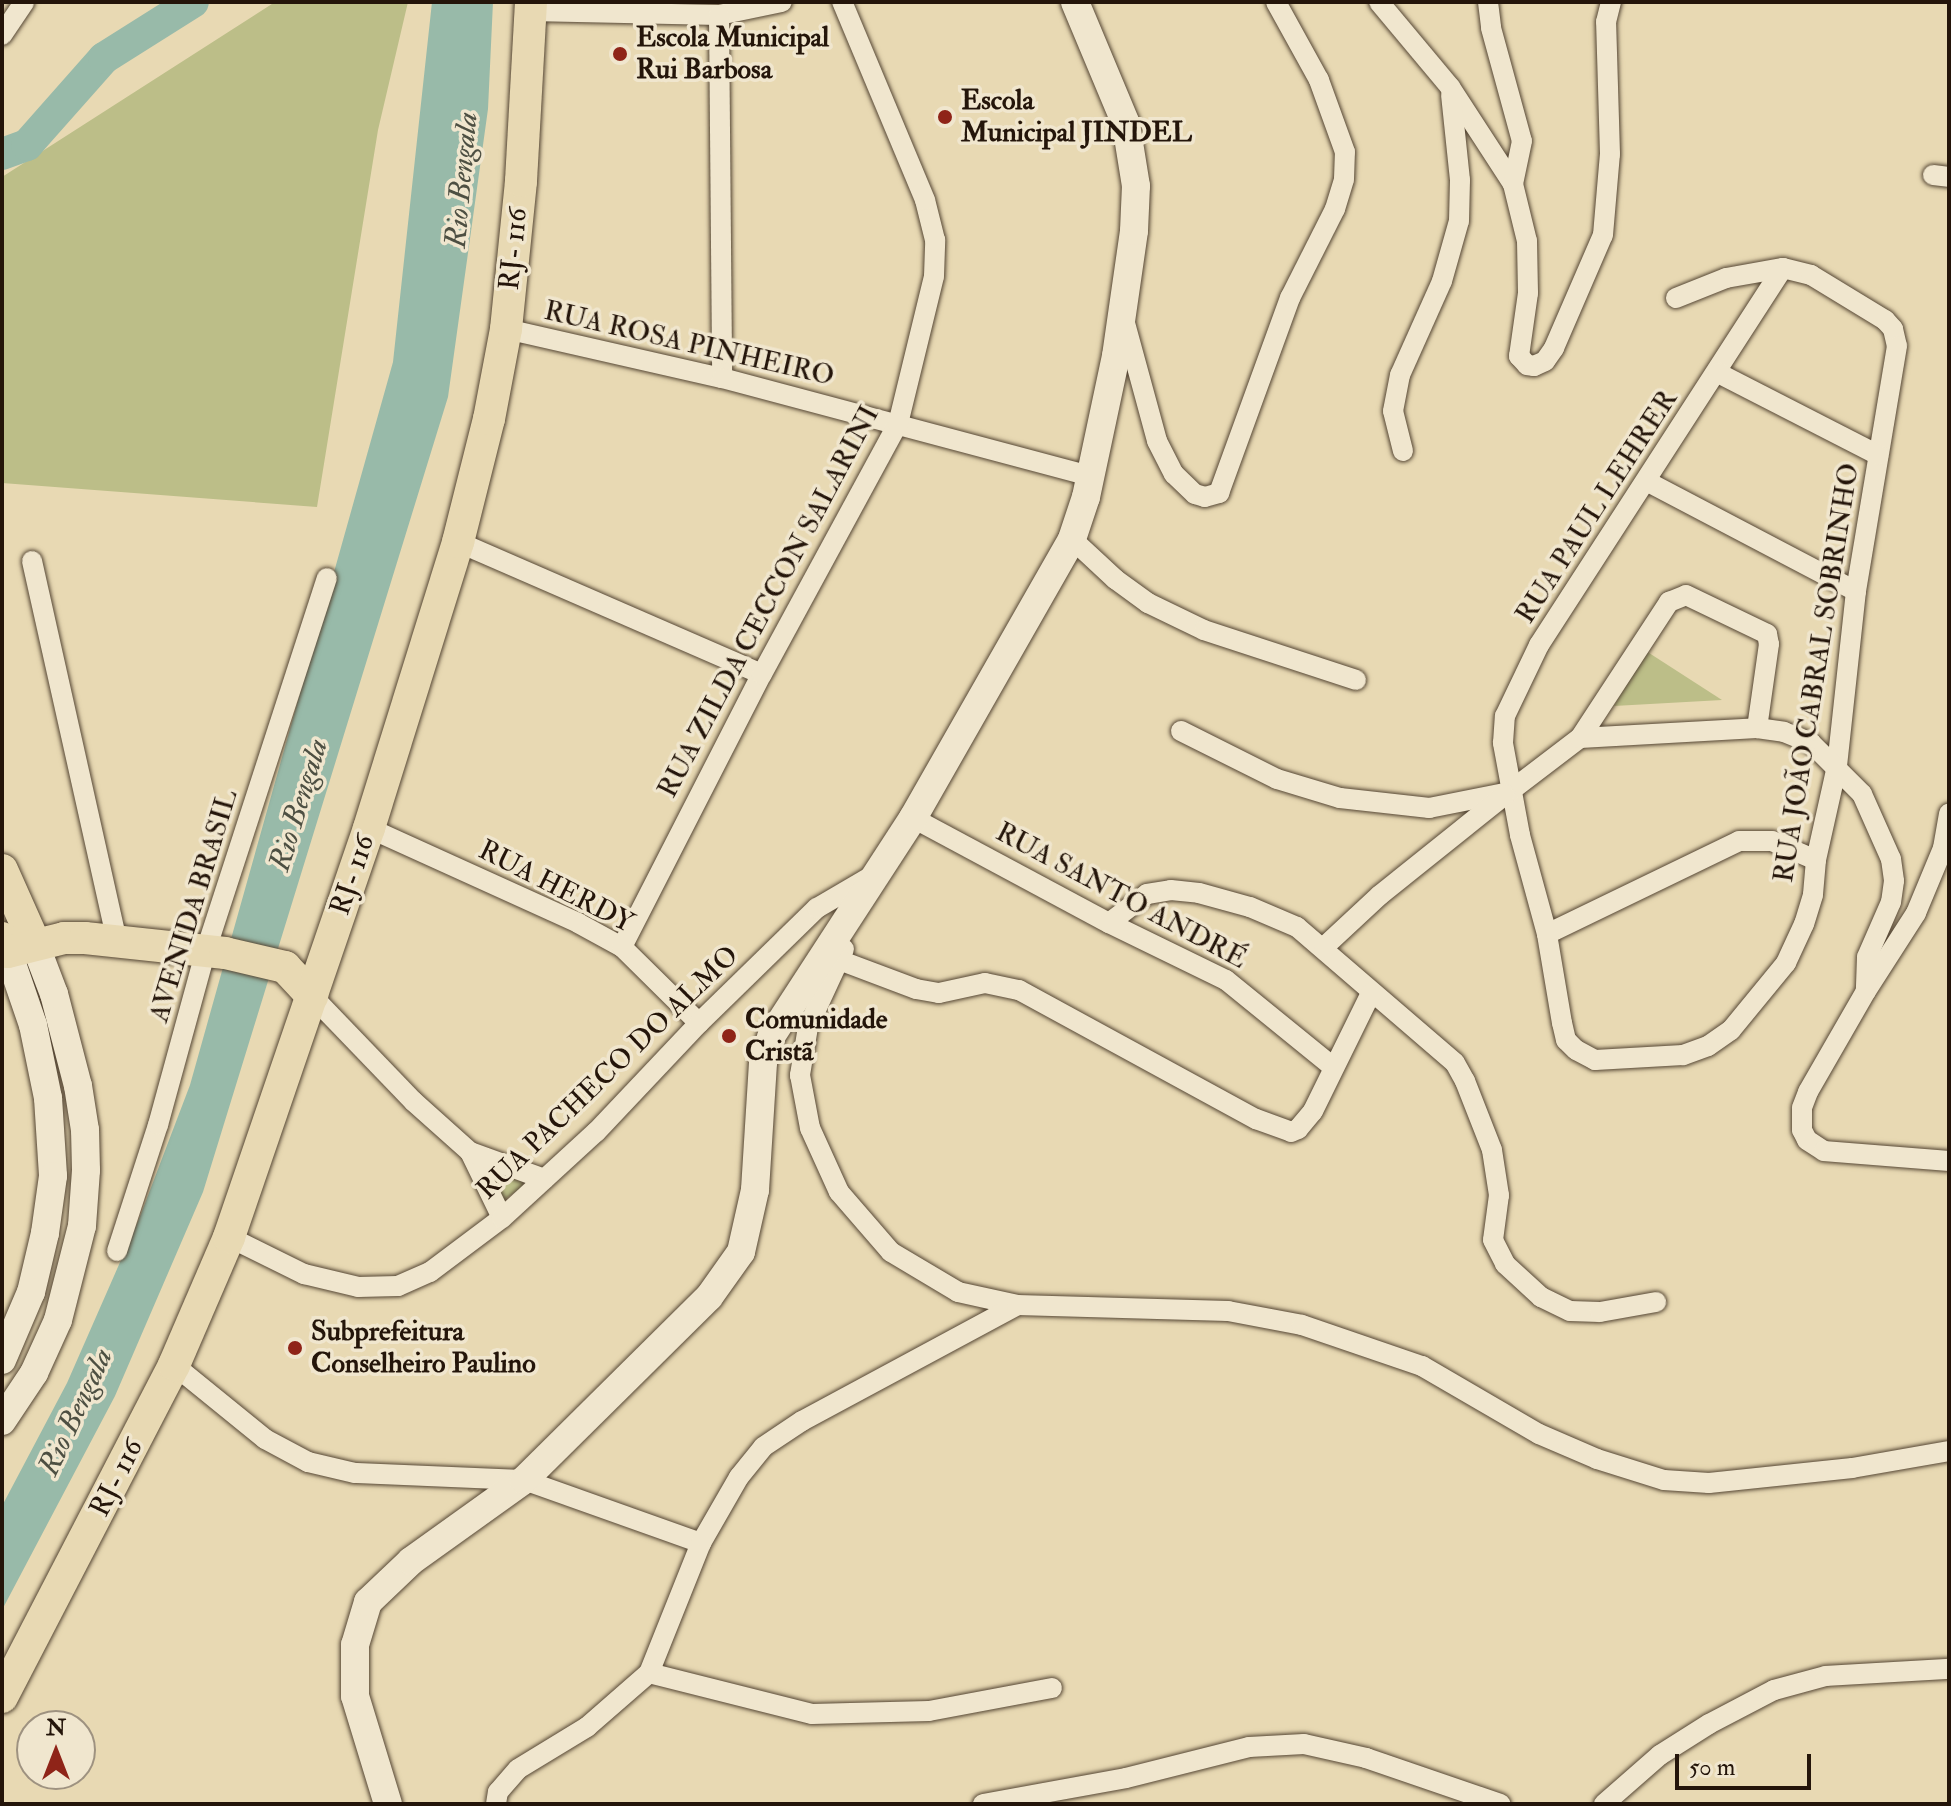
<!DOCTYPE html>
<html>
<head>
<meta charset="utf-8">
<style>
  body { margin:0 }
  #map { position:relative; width:1951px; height:1806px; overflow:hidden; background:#e8d9b3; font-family:"IM FELL Double Pica",serif }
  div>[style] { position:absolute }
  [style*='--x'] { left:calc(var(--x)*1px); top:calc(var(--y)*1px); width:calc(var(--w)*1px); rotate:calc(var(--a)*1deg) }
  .green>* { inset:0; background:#bcbe88 }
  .water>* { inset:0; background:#98baa9 }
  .river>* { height:32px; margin:-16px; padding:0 16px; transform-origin:16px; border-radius:16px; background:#98baa9 }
  .roads { filter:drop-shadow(0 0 2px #554634) drop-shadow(0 0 2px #554634) }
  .street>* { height:20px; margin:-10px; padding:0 10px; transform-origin:10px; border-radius:10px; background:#f0e6ce }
  .secondary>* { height:28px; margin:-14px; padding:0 14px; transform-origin:14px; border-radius:14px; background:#f0e6ce }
  .primary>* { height:32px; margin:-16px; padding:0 16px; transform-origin:16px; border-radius:16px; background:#e8d9b3 }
  .dots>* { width:22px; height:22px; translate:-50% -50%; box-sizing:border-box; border:4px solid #f0e6ce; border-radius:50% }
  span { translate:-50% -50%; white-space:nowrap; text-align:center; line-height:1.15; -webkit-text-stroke:7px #f0e6ce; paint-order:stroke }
  .poi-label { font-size:28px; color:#24150a; font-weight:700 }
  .left { translate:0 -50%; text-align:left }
  .street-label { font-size:28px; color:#24150a }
  .water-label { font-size:30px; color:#4d4f42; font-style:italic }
  .frame { position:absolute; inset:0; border:4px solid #24150a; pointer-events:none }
  .north { position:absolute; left:16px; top:1710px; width:80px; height:80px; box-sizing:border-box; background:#f0e6ce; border:2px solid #9e9280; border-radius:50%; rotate:0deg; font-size:22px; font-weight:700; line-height:32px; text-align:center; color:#24150a }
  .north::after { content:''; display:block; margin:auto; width:28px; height:36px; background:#8f2418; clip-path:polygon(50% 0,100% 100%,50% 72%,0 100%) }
  .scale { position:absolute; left:1675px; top:1754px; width:136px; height:36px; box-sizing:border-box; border:4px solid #24150a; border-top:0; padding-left:10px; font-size:24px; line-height:28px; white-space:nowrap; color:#24150a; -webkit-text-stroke:6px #f0e6ce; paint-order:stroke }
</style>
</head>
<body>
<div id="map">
  <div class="green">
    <div style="clip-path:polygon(275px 2px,408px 2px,378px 130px,317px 507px,2px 483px,2px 177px)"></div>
    <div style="clip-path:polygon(1646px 651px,1722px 700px,1614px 706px)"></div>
    <div style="clip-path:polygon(495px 1164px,532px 1180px,501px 1202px)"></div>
  </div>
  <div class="water">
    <div style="clip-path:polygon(432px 2px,493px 2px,488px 109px,448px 397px,203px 1192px,115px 1396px,2px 1610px,2px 1506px,67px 1383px,139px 1219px,190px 1085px,393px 362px)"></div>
  </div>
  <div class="river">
    <div style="--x:2;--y:154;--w:27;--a:-20"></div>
    <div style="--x:27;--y:145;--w:116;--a:-48.5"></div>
    <div style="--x:104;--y:58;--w:105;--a:-32.2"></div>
  </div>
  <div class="roads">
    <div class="street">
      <div style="--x:1379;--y:2;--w:111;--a:50.1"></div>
      <div style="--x:1450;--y:87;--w:116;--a:57"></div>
      <div style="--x:1513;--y:184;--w:59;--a:76.2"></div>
      <div style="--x:1527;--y:241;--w:52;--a:88.9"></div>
      <div style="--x:1528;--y:293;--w:64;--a:98.1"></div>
      <div style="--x:1519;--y:356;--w:12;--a:48"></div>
      <div style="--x:1527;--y:365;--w:7;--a:8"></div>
      <div style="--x:1534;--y:366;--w:12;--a:-24"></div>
      <div style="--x:1545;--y:361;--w:16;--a:-55"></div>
      <div style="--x:1554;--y:348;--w:123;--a:-66.6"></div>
      <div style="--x:1603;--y:235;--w:81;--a:-85.1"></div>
      <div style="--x:1610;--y:154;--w:132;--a:-91.7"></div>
      <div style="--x:1606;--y:22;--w:21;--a:-76"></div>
      <div style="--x:1488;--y:2;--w:26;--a:83"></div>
      <div style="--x:1491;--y:28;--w:117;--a:74.7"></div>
      <div style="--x:1522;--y:141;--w:44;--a:101.8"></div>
      <div style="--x:530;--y:11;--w:189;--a:1.2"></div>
      <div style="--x:719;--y:15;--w:64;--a:-11.7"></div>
      <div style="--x:719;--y:15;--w:363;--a:89.5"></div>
      <div style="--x:2;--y:35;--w:40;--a:-56"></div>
      <div style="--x:1933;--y:175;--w:16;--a:7"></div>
      <div style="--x:1676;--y:298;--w:54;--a:-21.8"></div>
      <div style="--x:1726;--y:278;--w:58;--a:-10"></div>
      <div style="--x:1783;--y:268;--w:29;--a:14"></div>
      <div style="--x:1811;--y:275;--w:87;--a:31.3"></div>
      <div style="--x:1885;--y:320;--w:12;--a:48"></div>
      <div style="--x:1893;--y:329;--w:17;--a:77"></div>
      <div style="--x:1897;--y:346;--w:248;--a:99.5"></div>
      <div style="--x:1856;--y:591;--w:176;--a:96.2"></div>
      <div style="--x:1837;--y:766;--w:96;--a:102.6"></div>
      <div style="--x:1816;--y:860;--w:35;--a:95"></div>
      <div style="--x:1813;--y:895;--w:30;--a:107"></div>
      <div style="--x:1804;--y:924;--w:43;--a:114.8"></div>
      <div style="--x:1786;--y:963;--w:87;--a:129.4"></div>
      <div style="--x:1731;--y:1030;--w:28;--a:145"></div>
      <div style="--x:1708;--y:1046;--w:27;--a:160"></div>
      <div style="--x:1683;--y:1055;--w:88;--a:176.7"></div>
      <div style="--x:1595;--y:1060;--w:21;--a:-152"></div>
      <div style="--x:1576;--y:1050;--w:14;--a:-135"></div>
      <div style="--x:1566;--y:1040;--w:17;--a:-103"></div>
      <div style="--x:1562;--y:1023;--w:90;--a:-99.6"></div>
      <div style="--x:1547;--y:934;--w:103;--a:-105.3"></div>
      <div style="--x:1520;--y:835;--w:94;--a:-100.5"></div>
      <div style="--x:1503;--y:743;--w:27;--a:-86"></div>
      <div style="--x:1505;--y:716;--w:79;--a:-64.4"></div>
      <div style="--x:1539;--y:645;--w:449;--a:-57.1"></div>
      <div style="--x:1125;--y:323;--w:122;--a:74.8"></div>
      <div style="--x:1157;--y:441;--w:37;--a:63"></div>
      <div style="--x:1174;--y:474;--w:29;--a:44"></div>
      <div style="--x:1195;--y:494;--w:10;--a:17"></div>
      <div style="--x:1205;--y:497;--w:15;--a:-16"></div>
      <div style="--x:1219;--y:493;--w:208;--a:-70"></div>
      <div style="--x:1290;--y:298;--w:100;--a:-63.2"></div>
      <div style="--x:1335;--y:209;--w:31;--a:-73"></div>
      <div style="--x:1344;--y:179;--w:27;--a:-88"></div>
      <div style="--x:1345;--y:152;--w:77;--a:-109.9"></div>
      <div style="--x:1319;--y:80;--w:89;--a:-118.9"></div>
      <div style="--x:506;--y:329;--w:221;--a:12.8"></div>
      <div style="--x:722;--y:378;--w:381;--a:14.9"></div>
      <div style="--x:1718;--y:373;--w:180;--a:27.1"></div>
      <div style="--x:1403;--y:451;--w:41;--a:-104"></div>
      <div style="--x:1393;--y:411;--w:37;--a:-79"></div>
      <div style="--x:1400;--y:375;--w:103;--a:-65.9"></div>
      <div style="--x:1442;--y:281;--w:62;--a:-74.2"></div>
      <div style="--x:1459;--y:221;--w:41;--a:-88.6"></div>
      <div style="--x:1460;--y:180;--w:85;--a:-96"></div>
      <div style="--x:1648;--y:482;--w:235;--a:27.7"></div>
      <div style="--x:1072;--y:539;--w:59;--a:42.9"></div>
      <div style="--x:1115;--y:579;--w:41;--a:36"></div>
      <div style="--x:1148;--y:603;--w:62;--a:25.7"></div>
      <div style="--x:1204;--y:630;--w:160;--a:18.2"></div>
      <div style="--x:458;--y:542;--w:331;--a:23.5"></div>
      <div style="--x:32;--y:561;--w:388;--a:77.4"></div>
      <div style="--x:1181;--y:731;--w:107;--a:26.6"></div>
      <div style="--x:1277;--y:779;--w:66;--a:16.8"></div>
      <div style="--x:1340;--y:798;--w:90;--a:6.4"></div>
      <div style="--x:1429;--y:808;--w:82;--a:-11.3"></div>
      <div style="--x:1509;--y:792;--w:89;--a:-37.3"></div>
      <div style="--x:1580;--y:738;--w:177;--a:-3.2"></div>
      <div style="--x:1757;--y:728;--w:27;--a:8"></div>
      <div style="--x:1784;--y:732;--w:29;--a:22"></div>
      <div style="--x:1811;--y:743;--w:72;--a:45"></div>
      <div style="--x:1862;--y:794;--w:71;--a:66"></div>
      <div style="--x:1891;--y:859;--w:22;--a:82"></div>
      <div style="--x:1894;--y:881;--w:21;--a:98"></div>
      <div style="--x:1891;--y:902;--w:60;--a:113.6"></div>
      <div style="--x:1867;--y:957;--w:34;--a:92"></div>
      <div style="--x:1866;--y:991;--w:116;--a:119.9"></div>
      <div style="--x:1808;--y:1092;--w:17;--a:111"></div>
      <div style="--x:1802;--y:1108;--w:22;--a:90"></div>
      <div style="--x:1802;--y:1130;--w:11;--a:63"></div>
      <div style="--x:1807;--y:1140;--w:20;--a:33"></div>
      <div style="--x:1824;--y:1151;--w:125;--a:4.6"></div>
      <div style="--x:1580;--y:738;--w:163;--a:-56.8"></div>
      <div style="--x:1669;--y:602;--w:18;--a:-22"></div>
      <div style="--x:1686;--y:595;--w:90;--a:25.7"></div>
      <div style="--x:1767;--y:634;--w:10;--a:79"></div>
      <div style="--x:1769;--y:644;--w:85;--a:98.1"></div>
      <div style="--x:913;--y:818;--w:222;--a:28.2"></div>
      <div style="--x:1109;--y:923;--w:130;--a:26"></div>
      <div style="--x:1226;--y:980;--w:136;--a:39.1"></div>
      <div style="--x:369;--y:828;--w:230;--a:24.4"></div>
      <div style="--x:578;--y:923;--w:50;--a:28.6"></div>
      <div style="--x:622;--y:947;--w:108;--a:44.6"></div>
      <div style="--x:1109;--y:923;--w:48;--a:-37.3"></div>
      <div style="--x:1147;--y:894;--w:24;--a:-9"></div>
      <div style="--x:1171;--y:890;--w:28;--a:6"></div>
      <div style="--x:1199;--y:893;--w:53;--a:15.4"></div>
      <div style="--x:1250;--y:907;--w:51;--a:23.1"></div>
      <div style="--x:1297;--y:927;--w:208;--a:40.7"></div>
      <div style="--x:1455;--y:1063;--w:21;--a:61"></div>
      <div style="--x:1465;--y:1081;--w:74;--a:68.6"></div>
      <div style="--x:1492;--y:1150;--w:46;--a:81.2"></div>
      <div style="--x:1499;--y:1195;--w:45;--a:97.6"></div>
      <div style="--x:1493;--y:1240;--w:27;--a:63"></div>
      <div style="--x:1505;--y:1264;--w:49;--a:42.5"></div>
      <div style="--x:1541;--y:1297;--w:32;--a:26"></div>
      <div style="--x:1570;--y:1311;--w:30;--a:2"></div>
      <div style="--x:1600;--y:1312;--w:57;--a:-10.1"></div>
      <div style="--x:1547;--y:934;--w:213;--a:-25.8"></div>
      <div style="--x:1739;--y:841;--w:33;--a:0"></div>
      <div style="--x:1772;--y:841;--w:48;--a:23.4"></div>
      <div style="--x:622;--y:947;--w:307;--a:-62.9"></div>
      <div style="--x:762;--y:674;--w:285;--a:-61.5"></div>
      <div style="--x:898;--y:424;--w:152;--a:-76.3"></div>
      <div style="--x:934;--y:276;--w:36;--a:-88"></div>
      <div style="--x:935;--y:240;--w:41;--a:-104"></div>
      <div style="--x:925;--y:200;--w:215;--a:-112.7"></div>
      <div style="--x:1324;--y:947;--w:76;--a:-42.9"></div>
      <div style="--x:1380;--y:895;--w:160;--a:-38.7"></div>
      <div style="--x:844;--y:949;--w:86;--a:114.8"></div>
      <div style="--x:808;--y:1027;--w:49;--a:99.5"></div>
      <div style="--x:800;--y:1075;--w:54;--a:79.3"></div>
      <div style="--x:810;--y:1128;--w:70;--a:65.6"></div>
      <div style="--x:839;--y:1192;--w:79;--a:49.1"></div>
      <div style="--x:891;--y:1252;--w:78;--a:30.8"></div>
      <div style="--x:958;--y:1292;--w:60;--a:12.4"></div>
      <div style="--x:839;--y:960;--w:82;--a:20.6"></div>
      <div style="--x:916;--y:989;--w:23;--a:10"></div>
      <div style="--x:939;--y:993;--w:47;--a:-12.3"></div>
      <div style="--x:985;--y:983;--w:35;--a:12"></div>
      <div style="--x:1019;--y:990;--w:270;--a:28.6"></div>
      <div style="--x:1256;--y:1119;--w:37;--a:20"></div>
      <div style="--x:1291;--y:1132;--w:8;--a:-23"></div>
      <div style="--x:1298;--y:1129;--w:23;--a:-50"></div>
      <div style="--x:1313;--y:1111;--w:131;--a:-63.8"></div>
      <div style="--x:1866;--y:991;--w:93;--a:-57.3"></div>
      <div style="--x:1916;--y:913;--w:70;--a:-67.4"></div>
      <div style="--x:1943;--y:848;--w:35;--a:-80"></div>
      <div style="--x:312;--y:996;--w:146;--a:46.1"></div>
      <div style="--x:413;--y:1101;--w:76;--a:41.8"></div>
      <div style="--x:470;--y:1152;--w:73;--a:64.1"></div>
      <div style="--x:470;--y:1152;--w:79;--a:20"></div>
      <div style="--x:229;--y:1237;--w:84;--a:26.3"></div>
      <div style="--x:304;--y:1274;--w:56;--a:13.5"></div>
      <div style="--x:358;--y:1287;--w:40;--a:-1.4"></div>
      <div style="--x:398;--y:1286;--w:35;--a:-24"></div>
      <div style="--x:430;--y:1272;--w:90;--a:-36.9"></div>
      <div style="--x:502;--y:1218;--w:127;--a:-42.5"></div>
      <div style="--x:596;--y:1132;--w:150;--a:-46.6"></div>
      <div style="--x:699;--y:1023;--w:165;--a:-44.3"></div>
      <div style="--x:817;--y:908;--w:69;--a:-30.3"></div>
      <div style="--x:117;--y:1251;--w:133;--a:-72"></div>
      <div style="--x:158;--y:1125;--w:181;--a:-74.7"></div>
      <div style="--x:206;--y:950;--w:391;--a:-72"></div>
      <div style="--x:174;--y:1365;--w:117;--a:39.1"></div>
      <div style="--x:265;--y:1439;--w:49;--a:28.1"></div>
      <div style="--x:308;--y:1462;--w:48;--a:13.2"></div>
      <div style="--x:355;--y:1473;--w:169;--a:2.4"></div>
      <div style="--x:524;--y:1480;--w:188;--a:19.6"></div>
      <div style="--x:649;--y:1673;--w:168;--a:14.1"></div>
      <div style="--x:812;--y:1714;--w:117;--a:-1.5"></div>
      <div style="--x:929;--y:1711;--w:125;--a:-10.6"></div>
      <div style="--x:496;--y:1804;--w:12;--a:-81"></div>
      <div style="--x:498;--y:1792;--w:30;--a:-49"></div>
      <div style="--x:518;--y:1769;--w:81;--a:-31.3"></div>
      <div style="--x:587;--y:1727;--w:82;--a:-41.1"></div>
      <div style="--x:649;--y:1673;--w:140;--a:-68.2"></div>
      <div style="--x:701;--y:1543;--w:76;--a:-60.1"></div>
      <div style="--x:739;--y:1477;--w:38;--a:-51"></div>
      <div style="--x:763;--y:1447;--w:47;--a:-33.7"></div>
      <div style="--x:802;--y:1421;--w:244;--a:-28.3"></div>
      <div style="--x:1017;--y:1305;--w:211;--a:1.6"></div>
      <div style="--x:1228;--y:1311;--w:75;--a:10.7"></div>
      <div style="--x:1302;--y:1325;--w:127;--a:18.9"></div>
      <div style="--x:1422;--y:1366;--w:135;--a:30.2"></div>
      <div style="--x:1539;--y:1434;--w:63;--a:23.3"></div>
      <div style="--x:1597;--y:1459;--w:70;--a:17.4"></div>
      <div style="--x:1664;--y:1480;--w:45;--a:3.8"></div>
      <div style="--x:1709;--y:1483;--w:144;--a:-6"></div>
      <div style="--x:1852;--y:1468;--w:98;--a:-9.9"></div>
      <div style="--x:983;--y:1804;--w:145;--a:-10.3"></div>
      <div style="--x:1126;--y:1778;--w:127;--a:-14.1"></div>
      <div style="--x:1249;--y:1747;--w:55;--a:-3.1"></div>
      <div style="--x:1304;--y:1744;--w:64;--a:12.7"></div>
      <div style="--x:1366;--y:1758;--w:142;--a:18.9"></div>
      <div style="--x:1604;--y:1804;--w:74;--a:-41.2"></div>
      <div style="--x:1660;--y:1755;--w:58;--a:-32.3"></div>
      <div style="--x:1709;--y:1724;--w:73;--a:-27.6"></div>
      <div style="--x:1774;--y:1690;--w:54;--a:-15.1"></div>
      <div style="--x:1826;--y:1676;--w:123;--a:-3.3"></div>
    </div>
    <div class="secondary">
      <div style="--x:2;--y:953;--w:6;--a:-9"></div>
      <div style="--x:8;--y:952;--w:77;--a:71.1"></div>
      <div style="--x:33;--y:1025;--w:75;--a:78.4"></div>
      <div style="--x:48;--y:1098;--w:78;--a:86.3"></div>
      <div style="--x:53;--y:1176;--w:58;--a:98"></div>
      <div style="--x:45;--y:1233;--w:61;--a:103.3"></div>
      <div style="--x:31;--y:1292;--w:74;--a:113.1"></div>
      <div style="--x:2;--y:1421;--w:58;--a:-56.3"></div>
      <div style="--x:34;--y:1373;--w:58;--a:-65.6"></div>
      <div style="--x:58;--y:1320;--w:97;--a:-75.7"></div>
      <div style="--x:82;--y:1226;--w:56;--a:-85.9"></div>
      <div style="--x:86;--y:1170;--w:40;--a:-91.4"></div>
      <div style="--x:85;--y:1130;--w:45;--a:-99"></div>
      <div style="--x:78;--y:1086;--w:95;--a:-104.6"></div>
      <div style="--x:54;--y:994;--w:53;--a:-110.8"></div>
      <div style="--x:388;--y:1804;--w:113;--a:-107"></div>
      <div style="--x:355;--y:1696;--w:51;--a:-90"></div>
      <div style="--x:355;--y:1645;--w:45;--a:-73.2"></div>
      <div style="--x:368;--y:1602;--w:59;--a:-43.6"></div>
      <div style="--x:411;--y:1561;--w:139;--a:-35.6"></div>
      <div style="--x:524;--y:1480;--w:260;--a:-44.7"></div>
      <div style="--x:709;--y:1297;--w:55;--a:-54.6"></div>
      <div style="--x:741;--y:1252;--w:64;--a:-77.3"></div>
      <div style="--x:755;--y:1190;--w:128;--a:-86.4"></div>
      <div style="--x:763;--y:1062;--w:28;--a:-72"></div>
      <div style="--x:772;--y:1035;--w:259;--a:-57"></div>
      <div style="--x:913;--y:818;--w:321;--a:-60.3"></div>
      <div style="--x:1072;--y:539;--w:44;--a:-71.6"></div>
      <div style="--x:1086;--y:497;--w:144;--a:-78"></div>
      <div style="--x:1116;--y:356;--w:126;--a:-81.8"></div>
      <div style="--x:1134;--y:231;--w:45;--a:-87.5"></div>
      <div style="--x:1136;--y:186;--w:63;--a:-99.2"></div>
      <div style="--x:1126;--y:124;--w:132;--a:-112.7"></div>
    </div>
    <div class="primary">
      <div style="--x:2;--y:870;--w:81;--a:66"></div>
      <div style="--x:2;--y:938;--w:15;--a:67"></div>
      <div style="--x:8;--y:952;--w:58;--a:-14"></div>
      <div style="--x:64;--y:938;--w:21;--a:0"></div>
      <div style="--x:85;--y:938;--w:141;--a:6.1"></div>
      <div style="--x:225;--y:953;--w:62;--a:13.1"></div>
      <div style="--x:285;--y:967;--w:40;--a:47"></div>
      <div style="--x:2;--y:1697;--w:374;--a:-62.6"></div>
      <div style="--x:174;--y:1365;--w:139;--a:-66.7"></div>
      <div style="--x:229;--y:1237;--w:432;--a:-71.1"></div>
      <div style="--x:369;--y:828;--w:300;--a:-72.7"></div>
      <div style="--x:458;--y:542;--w:127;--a:-75.9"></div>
      <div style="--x:489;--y:419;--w:92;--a:-79.3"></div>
      <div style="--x:506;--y:329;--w:149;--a:-84.2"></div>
      <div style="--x:521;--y:181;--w:179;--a:-86.8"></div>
    </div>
  </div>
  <div class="dots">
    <div style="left:620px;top:54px;background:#8f2418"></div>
    <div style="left:945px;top:117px;background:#8f2418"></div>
    <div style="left:729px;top:1036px;background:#8f2418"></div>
    <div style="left:295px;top:1348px;background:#8f2418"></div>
  </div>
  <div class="poi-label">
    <span class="left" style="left:636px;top:54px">Escola Municipal<br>Rui Barbosa</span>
    <span class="left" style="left:961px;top:117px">Escola<br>Municipal JINDEL</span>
    <span class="left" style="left:745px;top:1036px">Comunidade<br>Cristã</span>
    <span class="left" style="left:311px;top:1348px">Subprefeitura<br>Conselheiro Paulino</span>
  </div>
  <div class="street-label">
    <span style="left:514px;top:249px;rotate:-84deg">RJ- 116</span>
    <span style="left:689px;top:344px;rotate:13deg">RUA ROSA PINHEIRO</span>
    <span style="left:1597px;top:507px;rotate:-57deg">RUA PAUL LEHRER</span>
    <span style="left:769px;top:602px;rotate:-62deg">RUA ZILDA CECCON SALARINI</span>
    <span style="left:1817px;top:673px;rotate:-81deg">RUA JOÃO CABRAL SOBRINHO</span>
    <span style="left:353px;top:875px;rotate:-71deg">RJ- 116</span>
    <span style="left:556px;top:887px;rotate:27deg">RUA HERDY</span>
    <span style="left:1121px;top:896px;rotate:28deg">RUA SANTO ANDRÉ</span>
    <span style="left:194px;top:906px;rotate:-73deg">AVENIDA BRASIL</span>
    <span style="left:608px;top:1073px;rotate:-44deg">RUA PACHECO DO ALMO</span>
    <span style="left:117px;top:1478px;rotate:-63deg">RJ- 116</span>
  </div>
  <div class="water-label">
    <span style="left:462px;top:180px;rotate:-85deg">Rio Bengala</span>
    <span style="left:299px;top:805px;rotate:-73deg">Rio Bengala</span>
    <span style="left:76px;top:1412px;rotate:-65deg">Rio Bengala</span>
  </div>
  <div class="frame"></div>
  <div class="north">N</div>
  <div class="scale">50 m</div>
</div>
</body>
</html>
